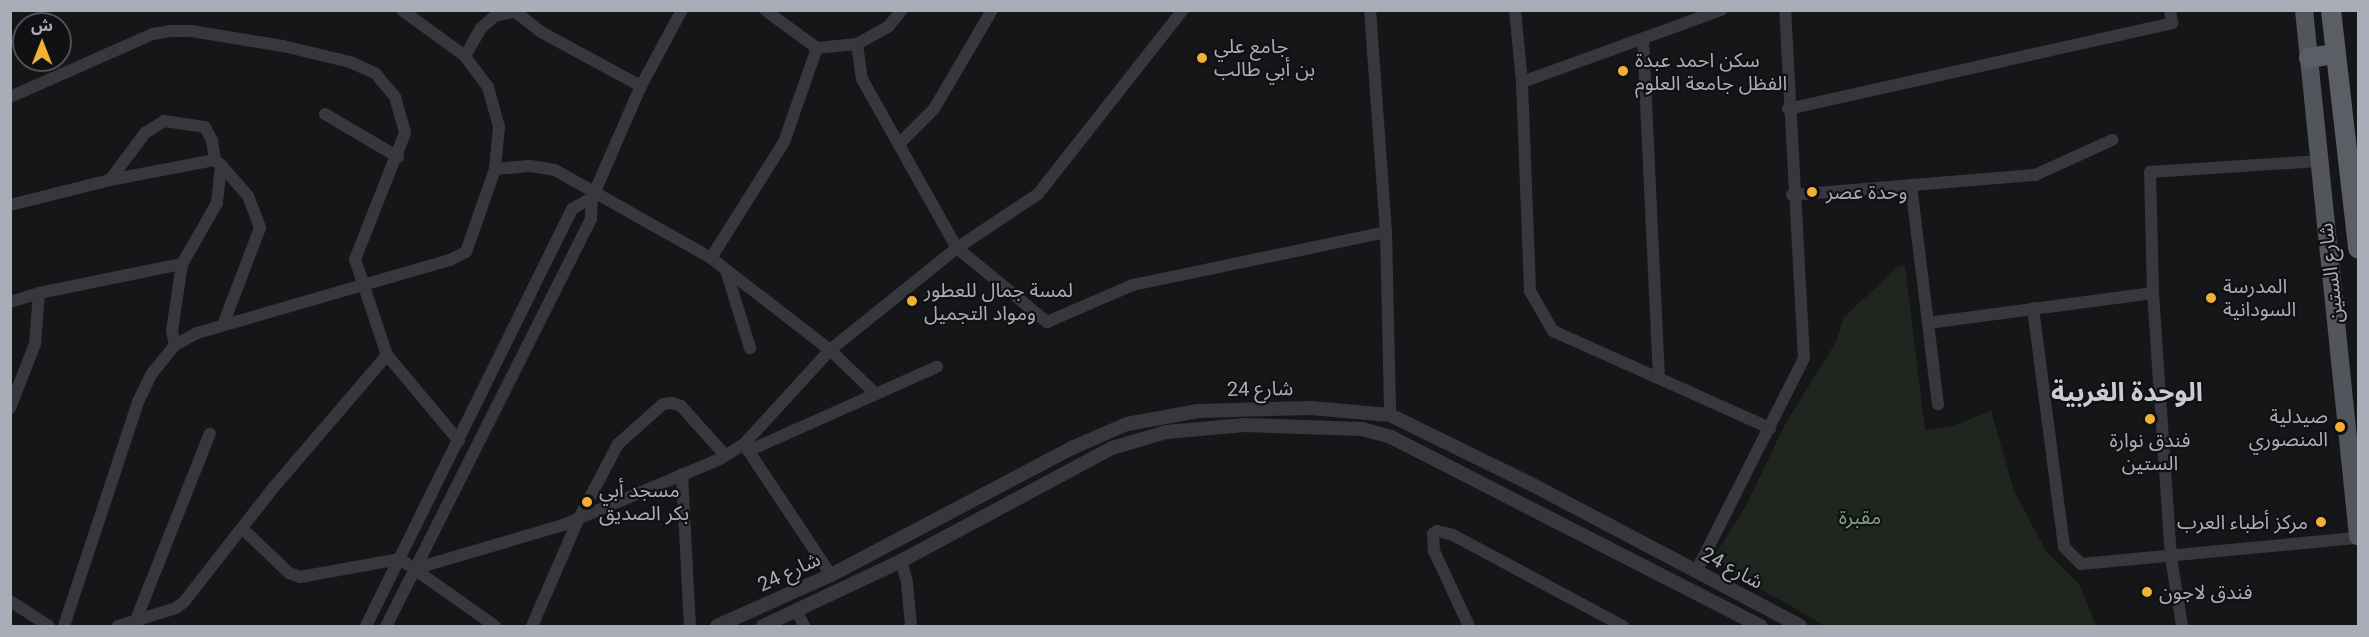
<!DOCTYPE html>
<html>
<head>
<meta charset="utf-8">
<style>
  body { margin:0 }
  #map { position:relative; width:2369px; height:637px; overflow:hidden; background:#161618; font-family:Roboto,"Noto Sans Arabic",sans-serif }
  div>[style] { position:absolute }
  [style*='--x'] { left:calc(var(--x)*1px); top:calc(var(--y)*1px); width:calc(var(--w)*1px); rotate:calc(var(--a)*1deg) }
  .green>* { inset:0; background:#1e261f }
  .minor>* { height:12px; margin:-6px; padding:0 6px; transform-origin:6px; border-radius:6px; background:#37383d }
  .tertiary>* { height:14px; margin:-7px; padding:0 7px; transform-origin:7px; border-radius:7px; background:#37383d }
  .primary>* { height:18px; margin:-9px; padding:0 9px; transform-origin:9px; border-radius:9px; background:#53555c }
  .trunk>* { height:20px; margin:-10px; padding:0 10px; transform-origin:10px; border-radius:10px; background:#5b5e65 }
  .dots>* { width:16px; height:16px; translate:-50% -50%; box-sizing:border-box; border:3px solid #111113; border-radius:50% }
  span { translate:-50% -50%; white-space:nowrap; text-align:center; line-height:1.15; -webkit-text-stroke:4.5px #111113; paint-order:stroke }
  .poi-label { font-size:20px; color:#a8adb8 }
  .left { translate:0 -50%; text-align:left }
  .right { translate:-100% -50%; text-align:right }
  .street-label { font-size:20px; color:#a8adb8 }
  .park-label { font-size:20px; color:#7fa381 }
  .district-label { font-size:26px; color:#c9ccd4; font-weight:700 }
  .frame { position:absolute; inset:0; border:12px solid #a8adb8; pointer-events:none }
  .north { position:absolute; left:12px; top:12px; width:60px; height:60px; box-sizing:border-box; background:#111113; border:2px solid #4d4f55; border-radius:50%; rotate:0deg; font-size:16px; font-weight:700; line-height:24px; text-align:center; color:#a8adb8 }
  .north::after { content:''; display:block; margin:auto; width:21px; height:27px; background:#f2b134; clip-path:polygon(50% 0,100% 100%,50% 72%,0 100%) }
</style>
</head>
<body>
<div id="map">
  <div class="green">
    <div style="clip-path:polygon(1899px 266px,1905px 266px,1925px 430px,1953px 426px,1991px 411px,2014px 491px,2046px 551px,2079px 584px,2096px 626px,1825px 626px,1715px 563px,1715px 555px,1747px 504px,1785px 424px,1835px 344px,1844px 317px)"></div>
  </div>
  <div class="minor">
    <div style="--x:513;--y:10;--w:36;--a:38"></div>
    <div style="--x:541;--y:32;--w:114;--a:28.4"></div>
    <div style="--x:765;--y:10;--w:64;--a:36.2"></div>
    <div style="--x:817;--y:48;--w:40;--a:-5.7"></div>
    <div style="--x:857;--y:44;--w:35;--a:-29"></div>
    <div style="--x:888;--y:27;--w:22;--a:-51"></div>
    <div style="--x:1370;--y:10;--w:223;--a:85.9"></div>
    <div style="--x:1386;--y:232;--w:183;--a:88.7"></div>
    <div style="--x:1515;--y:10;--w:72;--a:84.4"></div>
    <div style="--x:1522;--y:82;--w:209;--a:87.8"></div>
    <div style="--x:1530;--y:291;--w:46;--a:60.1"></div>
    <div style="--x:1553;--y:331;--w:238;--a:24.1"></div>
    <div style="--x:1643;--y:39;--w:339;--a:87.3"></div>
    <div style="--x:857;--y:44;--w:35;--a:82"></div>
    <div style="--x:862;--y:79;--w:194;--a:60.7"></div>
    <div style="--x:957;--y:248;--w:117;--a:39.4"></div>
    <div style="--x:1047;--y:322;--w:94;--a:-23.3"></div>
    <div style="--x:1133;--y:285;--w:258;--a:-11.8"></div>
    <div style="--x:465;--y:56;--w:32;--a:-60"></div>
    <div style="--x:481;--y:28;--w:18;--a:-41"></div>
    <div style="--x:495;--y:16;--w:17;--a:-13"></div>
    <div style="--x:1522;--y:82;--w:212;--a:-19.9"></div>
    <div style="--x:10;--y:97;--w:156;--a:-23.8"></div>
    <div style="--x:153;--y:34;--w:17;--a:-10"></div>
    <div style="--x:170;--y:31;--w:21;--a:0"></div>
    <div style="--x:191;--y:31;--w:93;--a:9.3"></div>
    <div style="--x:283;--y:46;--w:69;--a:13.4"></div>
    <div style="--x:350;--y:62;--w:27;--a:24"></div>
    <div style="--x:375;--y:73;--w:31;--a:50"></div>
    <div style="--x:395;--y:97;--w:37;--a:74"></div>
    <div style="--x:405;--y:133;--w:136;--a:111.6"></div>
    <div style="--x:355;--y:259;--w:101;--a:71.6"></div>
    <div style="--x:1788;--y:109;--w:394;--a:-12.6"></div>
    <div style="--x:2172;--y:23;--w:13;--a:-99"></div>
    <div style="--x:325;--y:114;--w:85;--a:30.5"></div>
    <div style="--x:900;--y:143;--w:48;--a:-45"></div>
    <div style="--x:934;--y:109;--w:115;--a:-59.6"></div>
    <div style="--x:221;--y:165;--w:41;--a:48.9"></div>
    <div style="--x:248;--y:196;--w:34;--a:69"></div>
    <div style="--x:260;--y:228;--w:104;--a:110.9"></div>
    <div style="--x:495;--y:169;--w:35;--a:-5"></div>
    <div style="--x:530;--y:166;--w:25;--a:9"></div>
    <div style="--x:555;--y:170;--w:179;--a:29.4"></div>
    <div style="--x:711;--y:258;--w:150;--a:37.7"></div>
    <div style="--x:830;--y:350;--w:64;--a:43.7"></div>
    <div style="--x:110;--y:180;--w:59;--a:-53.3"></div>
    <div style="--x:145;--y:133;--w:22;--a:-32"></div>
    <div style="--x:164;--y:121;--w:41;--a:8.3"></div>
    <div style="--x:205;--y:127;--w:16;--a:63"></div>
    <div style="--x:212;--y:141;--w:19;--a:81"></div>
    <div style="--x:1911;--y:185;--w:221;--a:83"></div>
    <div style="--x:1792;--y:195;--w:244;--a:-4.7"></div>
    <div style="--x:2035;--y:175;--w:85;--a:-24.4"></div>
    <div style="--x:592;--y:198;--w:122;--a:-66.4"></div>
    <div style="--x:641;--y:86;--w:86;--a:-61.7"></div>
    <div style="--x:10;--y:205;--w:103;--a:-14"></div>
    <div style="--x:110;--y:180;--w:107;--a:-10.8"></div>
    <div style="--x:215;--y:160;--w:8;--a:40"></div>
    <div style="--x:221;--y:165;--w:38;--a:96"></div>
    <div style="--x:217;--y:203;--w:70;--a:119.8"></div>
    <div style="--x:182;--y:264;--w:68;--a:98.5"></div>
    <div style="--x:172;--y:331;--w:14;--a:78"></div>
    <div style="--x:175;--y:345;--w:36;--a:129"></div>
    <div style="--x:152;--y:373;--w:32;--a:116"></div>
    <div style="--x:138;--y:402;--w:236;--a:108.3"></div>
    <div style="--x:711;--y:258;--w:137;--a:-57.8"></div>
    <div style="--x:784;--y:142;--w:100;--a:-70.7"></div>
    <div style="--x:726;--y:270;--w:82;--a:72.9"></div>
    <div style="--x:10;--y:302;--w:30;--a:-17"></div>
    <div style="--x:39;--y:293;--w:146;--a:-11.5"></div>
    <div style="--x:2033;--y:308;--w:241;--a:82.6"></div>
    <div style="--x:2064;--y:547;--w:24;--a:45"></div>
    <div style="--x:2081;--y:564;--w:278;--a:-5.4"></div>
    <div style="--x:1928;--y:323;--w:227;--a:-7.6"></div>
    <div style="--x:175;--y:345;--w:25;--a:-29"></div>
    <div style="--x:197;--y:333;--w:263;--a:-16.1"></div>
    <div style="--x:450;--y:260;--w:18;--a:-27"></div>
    <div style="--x:466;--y:252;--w:88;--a:-70.7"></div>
    <div style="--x:495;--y:169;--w:42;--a:-84.6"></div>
    <div style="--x:499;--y:127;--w:41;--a:-105.4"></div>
    <div style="--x:488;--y:87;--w:39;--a:-127"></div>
    <div style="--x:465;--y:56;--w:78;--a:-143.9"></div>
    <div style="--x:10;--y:408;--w:69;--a:-68.7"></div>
    <div style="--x:35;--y:344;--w:51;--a:-85.5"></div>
    <div style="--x:744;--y:444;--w:127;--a:-47.5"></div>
    <div style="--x:830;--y:350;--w:163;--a:-38.8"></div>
    <div style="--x:957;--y:248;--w:97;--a:-33.7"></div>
    <div style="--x:1038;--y:194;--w:234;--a:-51.8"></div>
    <div style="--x:748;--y:451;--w:207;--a:-24"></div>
    <div style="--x:682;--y:474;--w:152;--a:87"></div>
    <div style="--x:244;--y:530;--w:62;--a:43.7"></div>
    <div style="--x:289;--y:573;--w:12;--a:20"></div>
    <div style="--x:300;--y:577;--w:102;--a:-10.2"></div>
    <div style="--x:400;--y:559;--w:116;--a:35.2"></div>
    <div style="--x:901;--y:561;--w:22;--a:74"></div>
    <div style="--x:907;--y:582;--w:44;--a:84.8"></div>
    <div style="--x:417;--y:568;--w:152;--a:-16.4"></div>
    <div style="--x:563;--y:525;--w:170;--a:-22.8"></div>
    <div style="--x:720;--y:459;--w:28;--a:-32"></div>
    <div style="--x:744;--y:444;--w:157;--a:56.4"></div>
    <div style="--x:1697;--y:570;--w:237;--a:-63.2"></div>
    <div style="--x:1804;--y:358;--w:349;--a:-93.1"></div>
    <div style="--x:10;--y:601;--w:46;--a:32.7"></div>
    <div style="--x:796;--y:610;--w:18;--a:63"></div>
    <div style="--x:134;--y:625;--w:206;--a:-68.4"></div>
    <div style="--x:118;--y:626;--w:61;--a:-17.2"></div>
    <div style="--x:176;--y:608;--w:10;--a:-37"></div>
    <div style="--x:184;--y:602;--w:146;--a:-52"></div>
    <div style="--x:274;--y:487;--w:174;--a:-49.4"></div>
    <div style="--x:387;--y:355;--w:112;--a:50.1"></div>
    <div style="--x:366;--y:626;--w:465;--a:-63.7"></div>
    <div style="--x:572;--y:209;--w:23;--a:-29"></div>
    <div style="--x:592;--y:198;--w:21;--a:93"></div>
    <div style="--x:591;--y:219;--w:456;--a:116.7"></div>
    <div style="--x:532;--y:626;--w:118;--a:-66.5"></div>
    <div style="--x:579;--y:518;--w:84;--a:-62.2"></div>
    <div style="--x:618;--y:444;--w:60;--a:-41.6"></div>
    <div style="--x:663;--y:404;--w:9;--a:-6"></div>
    <div style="--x:672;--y:403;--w:9;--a:18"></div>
    <div style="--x:681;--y:406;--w:66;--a:48.1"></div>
    <div style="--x:1469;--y:626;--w:83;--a:-115"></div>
    <div style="--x:1434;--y:551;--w:17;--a:-93"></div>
    <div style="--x:1433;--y:534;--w:5;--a:-37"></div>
    <div style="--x:1437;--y:531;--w:16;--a:14"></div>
    <div style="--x:1453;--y:535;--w:193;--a:28.2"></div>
    <div style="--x:2182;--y:626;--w:70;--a:-99.1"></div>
    <div style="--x:2171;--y:557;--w:265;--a:-93.9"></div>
    <div style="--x:2153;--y:293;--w:121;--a:-91.4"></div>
    <div style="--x:2150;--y:172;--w:169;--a:-3.7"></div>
  </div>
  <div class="tertiary">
    <div style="--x:717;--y:626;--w:125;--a:-24.1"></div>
    <div style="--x:831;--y:575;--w:275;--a:-27.8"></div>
    <div style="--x:1074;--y:447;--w:58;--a:-23.5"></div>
    <div style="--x:1127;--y:424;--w:72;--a:-10.4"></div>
    <div style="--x:1198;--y:411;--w:113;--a:-1.5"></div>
    <div style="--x:1311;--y:408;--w:79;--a:5.1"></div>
    <div style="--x:1390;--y:415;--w:157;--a:26.1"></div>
    <div style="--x:1531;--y:484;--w:304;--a:27.8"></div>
    <div style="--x:763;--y:626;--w:153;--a:-25.2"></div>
    <div style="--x:901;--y:561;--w:239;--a:-28.2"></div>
    <div style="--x:1112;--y:448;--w:56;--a:-16.5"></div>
    <div style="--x:1166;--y:432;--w:79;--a:-5.1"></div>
    <div style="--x:1245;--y:425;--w:117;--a:2"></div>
    <div style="--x:1362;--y:429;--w:30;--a:15"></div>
    <div style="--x:1391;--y:437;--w:415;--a:27.1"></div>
  </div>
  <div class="primary">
    <div style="--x:2304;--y:10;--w:529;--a:84.14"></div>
  </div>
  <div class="trunk">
    <div style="--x:2331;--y:10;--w:240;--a:83.5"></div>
    <div style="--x:2309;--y:58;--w:26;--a:-9"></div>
  </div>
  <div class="dots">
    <div style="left:1202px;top:58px;background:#f2b134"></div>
    <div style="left:1623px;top:71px;background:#f2b134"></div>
    <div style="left:1812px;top:192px;background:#f2b134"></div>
    <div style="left:2211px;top:298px;background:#f2b134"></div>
    <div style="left:912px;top:301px;background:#f2b134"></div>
    <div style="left:2150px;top:419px;background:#f2b134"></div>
    <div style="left:2340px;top:427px;background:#f2b134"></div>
    <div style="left:587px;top:502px;background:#f2b134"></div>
    <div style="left:2321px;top:522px;background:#f2b134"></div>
    <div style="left:2147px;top:592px;background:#f2b134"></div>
  </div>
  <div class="poi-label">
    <span class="left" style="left:1214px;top:58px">جامع علي<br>بن أبي طالب</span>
    <span class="left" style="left:1635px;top:72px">سكن احمد عبدة<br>الفظل جامعة العلوم</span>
    <span class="left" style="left:1826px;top:192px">وحدة عصر</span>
    <span class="left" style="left:2223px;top:298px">المدرسة<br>السودانية</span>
    <span class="left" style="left:924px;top:302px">لمسة جمال للعطور<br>ومواد التجميل</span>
    <span class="right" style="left:2328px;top:428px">صيدلية<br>المنصوري</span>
    <span style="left:2150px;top:452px">فندق نوارة<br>الستين</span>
    <span class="left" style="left:599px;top:502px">مسجد أبي<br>بكر الصديق</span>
    <span class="right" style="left:2308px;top:522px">مركز أطباء العرب</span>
    <span class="left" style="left:2159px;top:592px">فندق لاجون</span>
  </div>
  <div class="street-label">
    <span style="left:2331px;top:273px;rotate:-96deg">شارع الستين</span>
    <span style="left:1260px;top:389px;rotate:-1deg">شارع 24</span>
    <span style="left:1732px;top:568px;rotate:28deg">شارع 24</span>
    <span style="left:789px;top:572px;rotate:-25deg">شارع 24</span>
  </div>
  <div class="park-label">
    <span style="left:1860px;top:517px">مقبرة</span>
  </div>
  <div class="district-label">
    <span style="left:2127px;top:393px">الوحدة الغربية</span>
  </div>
  <div class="frame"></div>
  <div class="north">ش</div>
</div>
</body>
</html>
